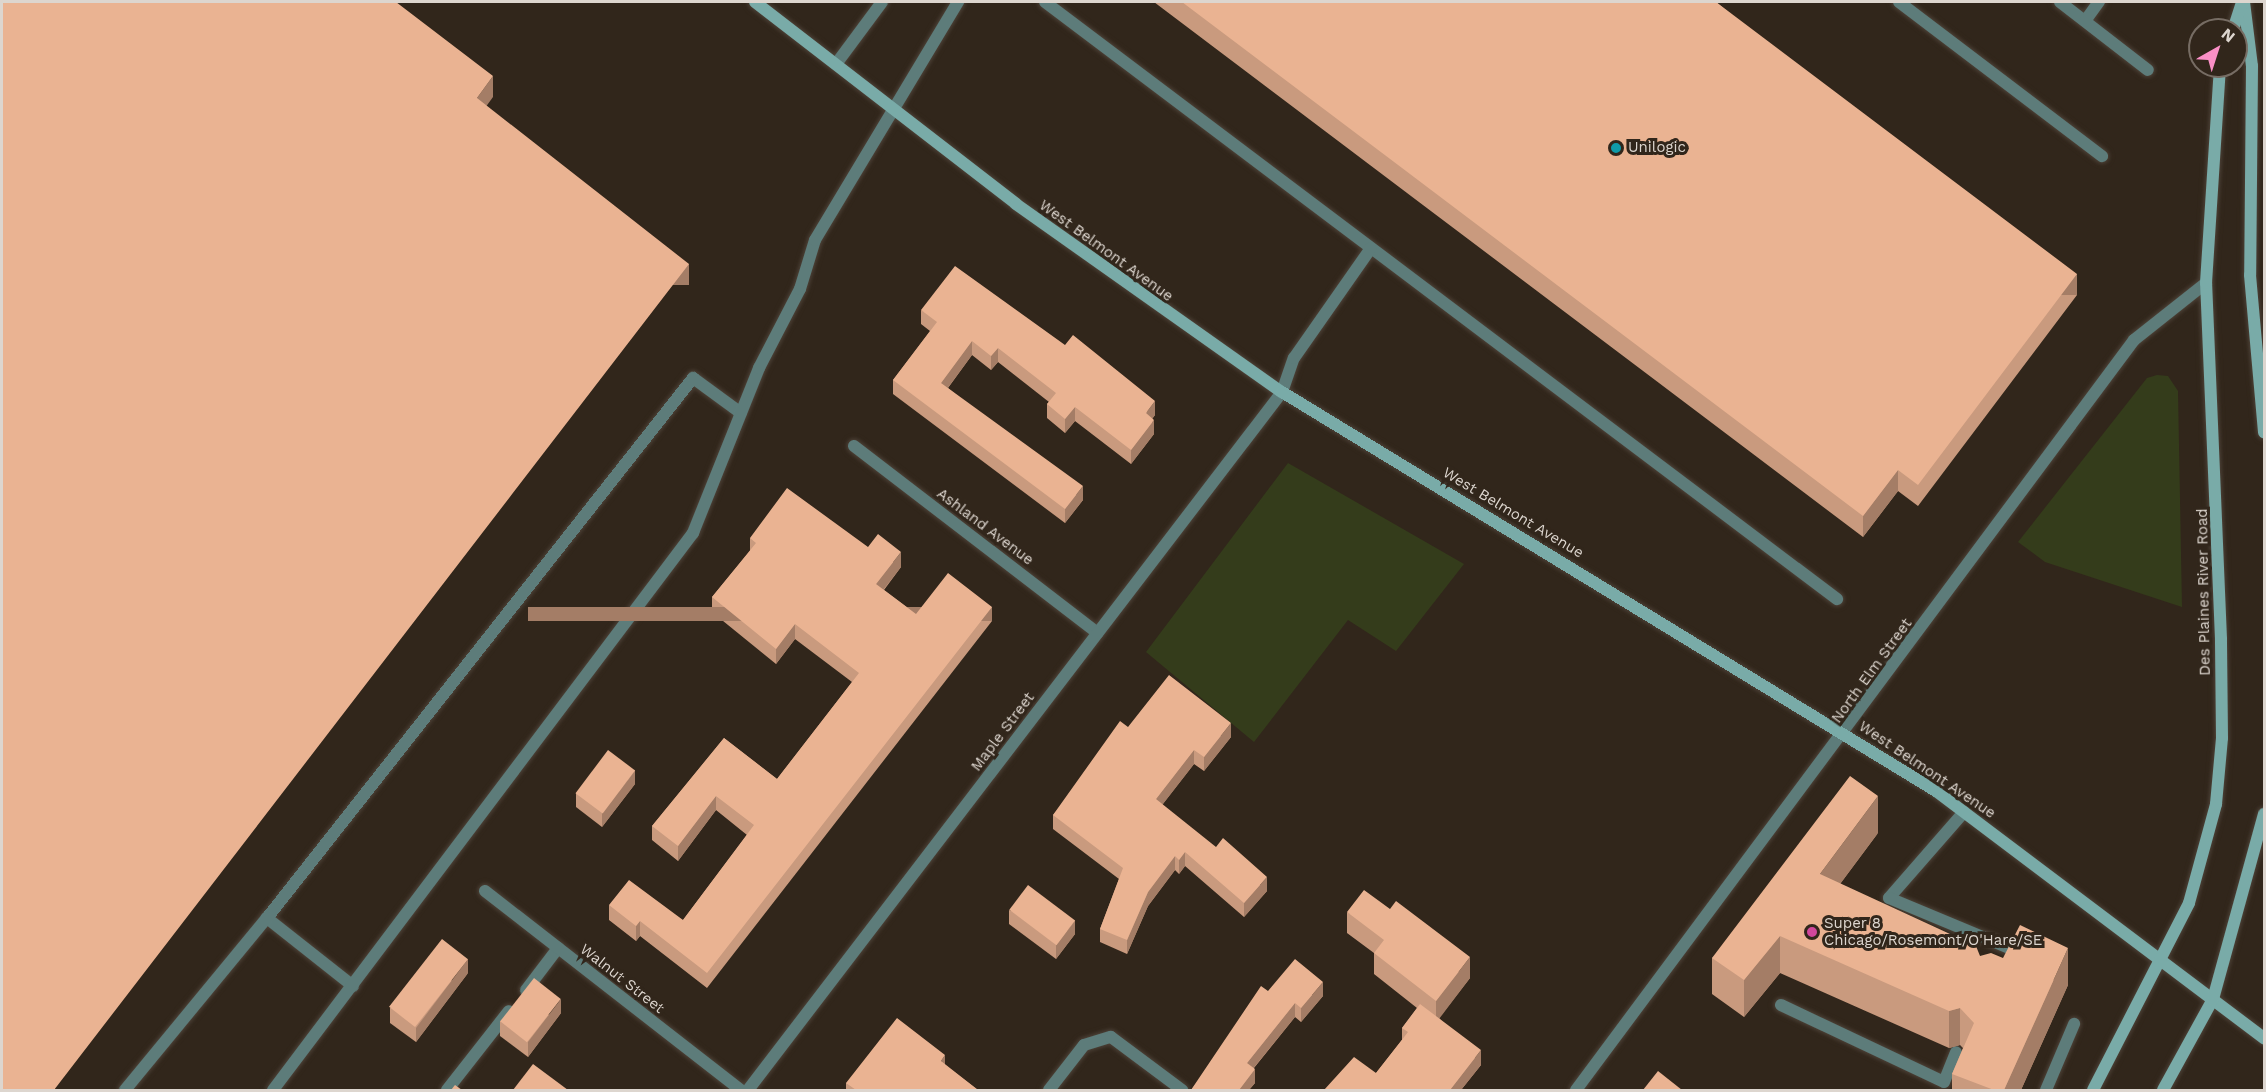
<!DOCTYPE html>
<html>
<head>
<meta charset="utf-8">
<style>
  body { margin:0 }
  #map { position:relative; width:2266px; height:1092px; overflow:hidden; background:#31261b; font-family:"Work Sans",sans-serif }
  div>[style] { position:absolute }
  [style*='--x'] { left:calc(var(--x)*1px); top:calc(var(--y)*1px); width:calc(var(--w)*1px); rotate:calc(var(--a)*1deg) }
  .green>* { inset:0; background:#343c1b }
  .roads { filter:drop-shadow(0 0 2px #4d4238) drop-shadow(0 0 2px #4d4238) }
  .service>* { height:12px; margin:-6px; padding:0 6px; transform-origin:6px; border-radius:6px; background:#5d7c7a }
  .minor>* { height:12px; margin:-6px; padding:0 6px; transform-origin:6px; border-radius:6px; background:#5d7c7a }
  .secondary>* { height:12px; margin:-6px; padding:0 6px; transform-origin:6px; border-radius:6px; background:#79aba8 }
  .wall>* { inset:0; background:#c99a7e }
  .shaded-wall>* { inset:0; background:#a47d66; transform-origin:0 0 }
  .building>* { inset:0; background:#eab392; transform-origin:0 0 }
  .dots>* { width:16px; height:16px; translate:-50% -50%; box-sizing:border-box; border:3px solid #31261b; border-radius:50% }
  span { translate:-50% -50%; white-space:nowrap; text-align:center; line-height:1.15; -webkit-text-stroke:6px #31261b; paint-order:stroke }
  .poi-label { font-size:15px; color:#ddd6cf }
  .left { translate:0 -50%; text-align:left }
  .street-label { font-size:15px; color:#ddd6cf }
  .frame { position:absolute; inset:0; border:3px solid #ddd6cf; pointer-events:none }
  .north { position:absolute; left:2188px; top:18px; width:60px; height:60px; box-sizing:border-box; background:#31261b; border:2px solid #766c63; border-radius:50%; rotate:39deg; font-size:16px; font-weight:700; line-height:24px; text-align:center; color:#ddd6cf }
  .north::after { content:''; display:block; margin:auto; width:21px; height:27px; background:#fa8fc6; clip-path:polygon(50% 0,100% 100%,50% 72%,0 100%) }
</style>
</head>
<body>
<div id="map">
  <div class="green">
    <div style="clip-path:polygon(2157px 375px,2168px 376px,2178px 391px,2182px 607px,2045px 562px,2018px 542px,2147px 378px)"></div>
    <div style="clip-path:polygon(1288px 463px,1464px 564px,1396px 651px,1348px 620px,1254px 742px,1146px 652px)"></div>
  </div>
  <div class="roads">
    <div class="service">
      <div style="--x:1045;--y:2;--w:992;--a:37.01"></div>
      <div style="--x:1899;--y:2;--w:255;--a:37.2"></div>
      <div style="--x:2060;--y:2;--w:111;--a:37.7"></div>
      <div style="--x:2085;--y:21;--w:24;--a:-54"></div>
      <div style="--x:836;--y:64;--w:77;--a:-53.4"></div>
      <div style="--x:1282;--y:392;--w:36;--a:-71"></div>
      <div style="--x:1294;--y:358;--w:134;--a:-55"></div>
      <div style="--x:1964;--y:812;--w:114;--a:131.1"></div>
      <div style="--x:1889;--y:898;--w:143;--a:22.6"></div>
      <div style="--x:353;--y:986;--w:110;--a:-141.7"></div>
      <div style="--x:267;--y:918;--w:688;--a:-51.73"></div>
      <div style="--x:693;--y:378;--w:59;--a:36.1"></div>
      <div style="--x:526;--y:990;--w:53;--a:-52.7"></div>
      <div style="--x:1781;--y:1005;--w:180;--a:25.3"></div>
      <div style="--x:1944;--y:1082;--w:32;--a:-68"></div>
      <div style="--x:125;--y:1090;--w:223;--a:-50.5"></div>
      <div style="--x:273;--y:1090;--w:698;--a:-52.98"></div>
      <div style="--x:693;--y:533;--w:178;--a:-68.2"></div>
      <div style="--x:759;--y:368;--w:89;--a:-62.6"></div>
      <div style="--x:800;--y:289;--w:51;--a:-73"></div>
      <div style="--x:815;--y:240;--w:278;--a:-59"></div>
      <div style="--x:447;--y:1090;--w:100;--a:-51.9"></div>
      <div style="--x:1049;--y:1090;--w:57;--a:-52.1"></div>
      <div style="--x:1084;--y:1045;--w:28;--a:-17"></div>
      <div style="--x:1111;--y:1037;--w:89;--a:36.7"></div>
      <div style="--x:2046;--y:1090;--w:72;--a:-67"></div>
    </div>
    <div class="minor">
      <div style="--x:854;--y:446;--w:307;--a:37.5"></div>
      <div style="--x:485;--y:891;--w:324;--a:37.9"></div>
      <div style="--x:748;--y:1090;--w:879;--a:-52.58"></div>
      <div style="--x:1576;--y:1090;--w:935;--a:-53.35"></div>
      <div style="--x:2134;--y:340;--w:92;--a:-38.4"></div>
    </div>
    <div class="secondary">
      <div style="--x:755;--y:2;--w:330;--a:37.7"></div>
      <div style="--x:1016;--y:204;--w:326;--a:35.3"></div>
      <div style="--x:1282;--y:392;--w:766;--a:31.39"></div>
      <div style="--x:1936;--y:791;--w:411;--a:37"></div>
      <div style="--x:2244;--y:2;--w:64;--a:82.9"></div>
      <div style="--x:2252;--y:66;--w:209;--a:90.5"></div>
      <div style="--x:2250;--y:275;--w:158;--a:84.9"></div>
      <div style="--x:2233;--y:30;--w:28;--a:-72"></div>
      <div style="--x:2093;--y:1090;--w:210;--a:-62.8"></div>
      <div style="--x:2189;--y:903;--w:103;--a:-74.7"></div>
      <div style="--x:2216;--y:804;--w:66;--a:-84.8"></div>
      <div style="--x:2222;--y:738;--w:99;--a:-90.6"></div>
      <div style="--x:2221;--y:639;--w:356;--a:-92.4"></div>
      <div style="--x:2206;--y:283;--w:217;--a:-86.3"></div>
      <div style="--x:2163;--y:1090;--w:104;--a:-61.2"></div>
      <div style="--x:2213;--y:999;--w:192;--a:-74.6"></div>
    </div>
  </div>
  <div class="wall">
    <div style="clip-path:polygon(1154px 2px,1716px 2px,2077px 295px,1918px 506px,1898px 491px,1863px 537px)"></div>
    <div style="clip-path:polygon(921px 310px,1155px 415px,1152px 419px,1154px 434px,1131px 464px,1075px 421px,1065px 433px,1047px 418px,1047px 404px,1049px 402px,998px 362px,991px 370px,972px 355px,948px 388px,1083px 500px,1065px 523px,893px 394px,893px 380px,930px 331px,921px 324px)"></div>
    <div style="clip-path:polygon(750px 538px,868px 547px,901px 567px,884px 590px,916px 614px,992px 621px,707px 988px,640px 936px,636px 941px,609px 920px,609px 905px,683px 920px,747px 835px,716px 810px,678px 861px,652px 840px,652px 826px,724px 738px,777px 779px,852px 682px,795px 639px,776px 664px,712px 612px,712px 597px,750px 551px)"></div>
    <div style="clip-path:polygon(1128px 727px,1231px 737px,1204px 771px,1194px 764px,1162px 805px,1267px 891px,1244px 917px,1185px 866px,1179px 874px,1175px 870px,1148px 906px,1127px 954px,1100px 942px,1100px 929px,1119px 879px,1053px 829px,1053px 815px)"></div>
    <div style="clip-path:polygon(635px 784px,602px 827px,576px 807px,576px 793px)"></div>
    <div style="clip-path:polygon(1878px 833px,1840px 884px,1980px 956px,2068px 985px,2021px 1090px,1952px 1090px,1952px 1074px,1963px 1048px,1960px 1045px,1949px 1048px,1780px 973px,1744px 1017px,1712px 994px,1712px 958px)"></div>
    <div style="clip-path:polygon(1009px 910px,1075px 934px,1056px 959px,1009px 924px)"></div>
    <div style="clip-path:polygon(1347px 912px,1470px 978px,1439px 1018px,1481px 1065px,1461px 1090px,1324px 1090px,1376px 1073px,1402px 1040px,1402px 1028px,1417px 1008px,1374px 974px,1374px 953px,1347px 933px)"></div>
    <div style="clip-path:polygon(468px 973px,416px 1042px,390px 1023px,390px 1008px)"></div>
    <div style="clip-path:polygon(1268px 991px,1323px 996px,1301px 1022px,1295px 1017px,1254px 1068px,1255px 1083px,1249px 1090px,1191px 1090px)"></div>
    <div style="clip-path:polygon(561px 1013px,528px 1057px,500px 1036px,500px 1021px)"></div>
    <div style="clip-path:polygon(945px 1065px,978px 1090px,846px 1090px,846px 1083px)"></div>
  </div>
  <div class="shaded-wall">
    <div style="clip-path:polygon(493px 76px,493px 97px,477px 119px,477px 98px)"></div>
    <div style="left:689px;top:264px;width:21px;height:1042px;rotate:90deg"></div>
    <div style="left:2077px;top:274px;width:21px;height:264px;rotate:90deg"></div>
    <div style="clip-path:polygon(972px 341px,972px 355px,941px 397px,941px 383px)"></div>
    <div style="clip-path:polygon(998px 348px,998px 362px,991px 370px,991px 356px)"></div>
    <div style="clip-path:polygon(1155px 401px,1155px 415px,1146px 427px,1146px 413px)"></div>
    <div style="clip-path:polygon(1075px 407px,1075px 421px,1065px 433px,1065px 419px)"></div>
    <div style="clip-path:polygon(1154px 420px,1154px 434px,1131px 464px,1131px 450px)"></div>
    <div style="clip-path:polygon(1898px 470px,1898px 491px,1863px 537px,1863px 516px)"></div>
    <div style="clip-path:polygon(1083px 486px,1083px 500px,1065px 523px,1065px 509px)"></div>
    <div style="clip-path:polygon(901px 552px,901px 567px,876px 599px,876px 584px)"></div>
    <div style="left:992px;top:607px;width:14px;height:464px;rotate:90deg"></div>
    <div style="clip-path:polygon(795px 624px,795px 639px,776px 664px,776px 649px)"></div>
    <div style="clip-path:polygon(1231px 723px,1231px 737px,1204px 771px,1204px 757px)"></div>
    <div style="clip-path:polygon(1194px 750px,1194px 764px,1156px 813px,1156px 799px)"></div>
    <div style="clip-path:polygon(635px 770px,635px 784px,602px 827px,602px 813px)"></div>
    <div style="clip-path:polygon(716px 796px,716px 810px,678px 861px,678px 846px)"></div>
    <div style="clip-path:polygon(1878px 796px,1878px 833px,1820px 911px,1820px 874px)"></div>
    <div style="clip-path:polygon(1185px 852px,1185px 866px,1179px 874px,1179px 860px)"></div>
    <div style="clip-path:polygon(1175px 856px,1175px 870px,1148px 906px,1127px 954px,1127px 940px,1148px 892px)"></div>
    <div style="clip-path:polygon(1267px 877px,1267px 891px,1244px 917px,1244px 903px)"></div>
    <div style="clip-path:polygon(1075px 920px,1075px 934px,1056px 959px,1056px 945px)"></div>
    <div style="clip-path:polygon(640px 921px,640px 936px,636px 941px,636px 926px)"></div>
    <div style="clip-path:polygon(1780px 936px,1780px 973px,1744px 1017px,1744px 980px)"></div>
    <div style="clip-path:polygon(2068px 948px,2068px 985px,2021px 1090px,2004px 1090px)"></div>
    <div style="clip-path:polygon(1470px 957px,1470px 978px,1436px 1023px,1436px 1001px)"></div>
    <div style="clip-path:polygon(468px 959px,468px 973px,416px 1042px,416px 1028px)"></div>
    <div style="clip-path:polygon(1323px 982px,1323px 996px,1301px 1022px,1301px 1008px)"></div>
    <div style="clip-path:polygon(561px 999px,561px 1013px,528px 1057px,528px 1042px)"></div>
    <div style="clip-path:polygon(1295px 1003px,1295px 1017px,1247px 1076px,1247px 1063px)"></div>
    <div style="clip-path:polygon(1960px 1008px,1960px 1045px,1949px 1048px,1949px 1011px)"></div>
    <div style="clip-path:polygon(1481px 1050px,1481px 1065px,1461px 1090px,1450px 1090px)"></div>
    <div style="clip-path:polygon(945px 1055px,945px 1069px,941px 1061px)"></div>
    <div style="clip-path:polygon(1255px 1069px,1255px 1083px,1249px 1090px,1239px 1090px)"></div>
  </div>
  <div class="building">
    <div style="clip-path:polygon(2px 2px,347px 2px,349px 3px,349px 2px,396px 2px,493px 76px,477px 98px,689px 264px,54px 1090px,2px 1090px)"></div>
    <div style="clip-path:polygon(1182px 2px,1716px 2px,2077px 274px,1918px 485px,1898px 470px,1863px 516px)"></div>
    <div style="clip-path:polygon(955px 266px,1065px 345px,1073px 335px,1155px 401px,1146px 413px,1154px 420px,1131px 450px,1075px 407px,1065px 419px,1047px 404px,1056px 393px,998px 348px,991px 356px,972px 341px,941px 383px,1083px 486px,1065px 509px,893px 380px,937px 322px,921px 310px)"></div>
    <div style="clip-path:polygon(787px 488px,868px 547px,878px 534px,901px 552px,876px 584px,916px 614px,948px 573px,992px 607px,707px 973px,640px 921px,636px 926px,609px 905px,629px 880px,683px 920px,754px 825px,716px 796px,678px 846px,652px 826px,724px 738px,777px 779px,859px 673px,795px 624px,776px 649px,712px 597px,756px 543px,750px 538px)"></div>
    <div style="clip-path:polygon(1169px 675px,1231px 723px,1204px 757px,1194px 750px,1156px 799px,1216px 847px,1223px 838px,1267px 877px,1244px 903px,1185px 852px,1179px 860px,1175px 856px,1148px 892px,1127px 940px,1100px 929px,1123px 868px,1053px 815px,1120px 721px,1128px 727px)"></div>
    <div style="left:608px;top:750px;width:34px;height:54px;rotate:37deg"></div>
    <div style="clip-path:polygon(1850px 776px,1878px 796px,1820px 874px,1976px 946px,1980px 956px,1991px 953px,2003px 958px,2020px 925px,2068px 948px,2004px 1090px,1994px 1090px,1952px 1074px,1974px 1023px,1960px 1008px,1949px 1011px,1780px 936px,1744px 980px,1712px 958px)"></div>
    <div style="left:1028px;top:885px;width:59px;height:31px;rotate:37deg"></div>
    <div style="clip-path:polygon(1364px 890px,1390px 909px,1396px 901px,1470px 957px,1436px 1001px,1374px 953px,1384px 940px,1347px 912px)"></div>
    <div style="left:442px;top:939px;width:33px;height:86px;rotate:38deg"></div>
    <div style="clip-path:polygon(1295px 959px,1323px 982px,1301px 1008px,1295px 1003px,1247px 1063px,1255px 1069px,1239px 1090px,1191px 1090px,1261px 986px,1268px 991px)"></div>
    <div style="left:534px;top:978px;width:34px;height:55px;rotate:38deg"></div>
    <div style="clip-path:polygon(1420px 1004px,1481px 1050px,1450px 1090px,1324px 1090px,1354px 1057px,1376px 1073px,1408px 1032px,1402px 1028px)"></div>
    <div style="clip-path:polygon(897px 1018px,945px 1055px,941px 1061px,978px 1090px,856px 1090px,846px 1083px)"></div>
    <div style="clip-path:polygon(533px 1064px,568px 1090px,513px 1090px)"></div>
    <div style="clip-path:polygon(1658px 1071px,1682px 1090px,1643px 1090px)"></div>
    <div style="clip-path:polygon(455px 1085px,462px 1090px,451px 1090px)"></div>
  </div>
  <div class="dots">
    <div style="left:1616px;top:148px;background:#0f9aa8"></div>
    <div style="left:1812px;top:932px;background:#d1479c"></div>
  </div>
  <div class="poi-label">
    <span class="left" style="left:1628px;top:148px">Unilogic</span>
    <span class="left" style="left:1824px;top:932px">Super 8<br>Chicago/Rosemont/O'Hare/SE</span>
  </div>
  <div class="street-label">
    <span style="left:1106px;top:251px;rotate:36deg">West Belmont Avenue</span>
    <span style="left:1513px;top:513px;rotate:31deg">West Belmont Avenue</span>
    <span style="left:985px;top:527px;rotate:37deg">Ashland Avenue</span>
    <span style="left:2204px;top:592px;rotate:-91deg">Des Plaines River Road</span>
    <span style="left:1872px;top:671px;rotate:-54deg">North Elm Street</span>
    <span style="left:1003px;top:732px;rotate:-53deg">Maple Street</span>
    <span style="left:1927px;top:770px;rotate:34deg">West Belmont Avenue</span>
    <span style="left:622px;top:979px;rotate:38deg">Walnut Street</span>
  </div>
  <div class="frame"></div>
  <div class="north">N</div>
</div>
</body>
</html>
